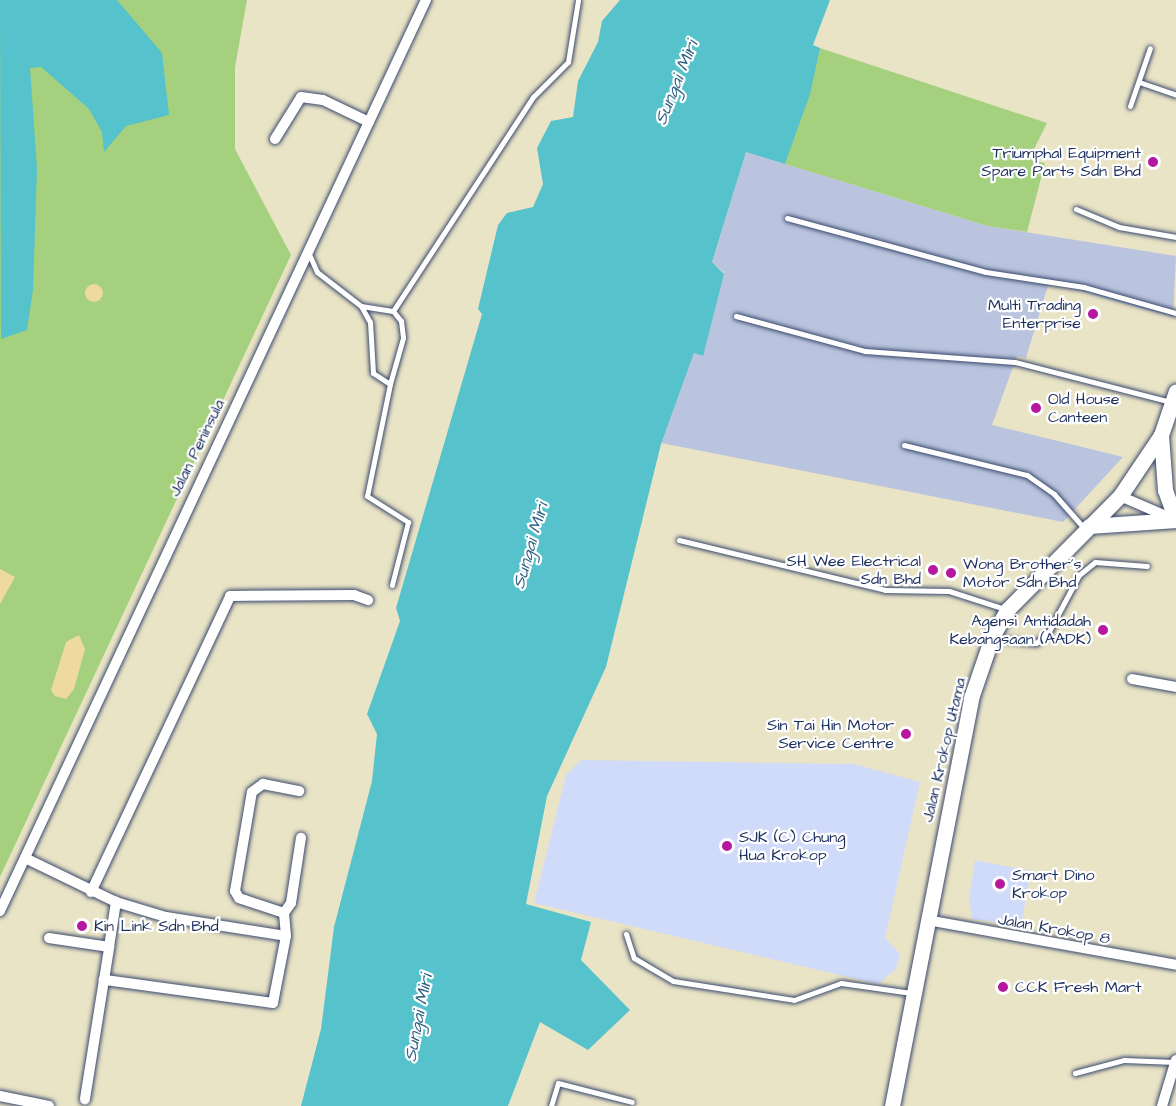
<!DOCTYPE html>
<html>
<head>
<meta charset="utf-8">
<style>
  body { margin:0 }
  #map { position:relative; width:1176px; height:1106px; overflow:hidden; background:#eae4c6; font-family:"Architects Daughter",sans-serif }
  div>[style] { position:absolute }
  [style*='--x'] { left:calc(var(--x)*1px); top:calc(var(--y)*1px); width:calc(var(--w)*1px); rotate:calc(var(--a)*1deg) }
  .built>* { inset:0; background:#d0daf9 }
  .industrial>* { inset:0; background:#bac4de }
  .green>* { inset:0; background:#a5d07d }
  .sand>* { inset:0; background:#eeda9e }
  .round { border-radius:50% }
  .water>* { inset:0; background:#55c2cc }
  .roads { filter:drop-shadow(0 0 2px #3a4a6e) drop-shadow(0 0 2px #3a4a6e) }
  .lane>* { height:5px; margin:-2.5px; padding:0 2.5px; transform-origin:2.5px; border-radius:2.5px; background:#fff }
  .street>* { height:10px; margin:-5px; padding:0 5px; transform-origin:5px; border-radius:5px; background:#fff }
  .secondary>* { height:15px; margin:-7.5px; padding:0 7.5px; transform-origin:7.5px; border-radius:7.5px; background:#fff }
  .dots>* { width:16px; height:16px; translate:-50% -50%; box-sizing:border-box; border:3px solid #fff; border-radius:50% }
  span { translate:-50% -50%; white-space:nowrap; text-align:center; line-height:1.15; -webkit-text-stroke:4.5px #fff; paint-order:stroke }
  .poi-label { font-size:16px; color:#1b2f5e }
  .right { translate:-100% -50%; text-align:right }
  .left { translate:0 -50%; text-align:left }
  .street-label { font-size:16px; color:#1b2f5e }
  .water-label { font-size:18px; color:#2f6284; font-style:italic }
</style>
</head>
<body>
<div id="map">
  <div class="built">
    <div style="clip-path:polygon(581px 760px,854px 764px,920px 782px,885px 938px,900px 954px,896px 969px,878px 984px,534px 903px,566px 775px)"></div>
    <div style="clip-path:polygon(975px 860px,1031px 871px,1021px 925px,972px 919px,969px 898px)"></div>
  </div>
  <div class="industrial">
    <div style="clip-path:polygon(746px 152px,988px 226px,1176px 256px,1173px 317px,1049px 282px,1026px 358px,1017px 356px,992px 425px,1123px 457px,1063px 522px,661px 443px,694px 353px,702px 356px,724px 273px,712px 262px)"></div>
  </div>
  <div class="green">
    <div style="clip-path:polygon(0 0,247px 0,235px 67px,235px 149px,291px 255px,0 877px)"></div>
    <div style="clip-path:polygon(820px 48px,1047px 123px,1031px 155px,1032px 161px,1045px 163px,1027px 232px,988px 226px,785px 164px)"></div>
  </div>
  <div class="sand">
    <div class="round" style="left:85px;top:284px;width:18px;height:18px"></div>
    <div style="clip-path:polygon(0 569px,15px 577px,0 604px)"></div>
    <div style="clip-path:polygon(79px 635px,85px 649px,74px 689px,66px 699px,55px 696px,51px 690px,66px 642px)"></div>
  </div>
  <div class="water">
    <div style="clip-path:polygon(0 0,117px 0,162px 53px,169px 115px,126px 126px,104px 152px,102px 132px,89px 109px,41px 67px,30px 68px,37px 169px,33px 290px,27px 330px,1px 339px)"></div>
    <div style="clip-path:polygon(620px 0,830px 0,813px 45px,820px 48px,810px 94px,785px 164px,746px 152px,712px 262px,724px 274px,703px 356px,694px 353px,661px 444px,606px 667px,547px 796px,526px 904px,591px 922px,581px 960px,630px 1010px,588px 1050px,540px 1022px,508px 1106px,301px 1106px,321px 1029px,334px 927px,372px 781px,377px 734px,367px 714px,400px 621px,396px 608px,482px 314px,478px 309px,498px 225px,507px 213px,533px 207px,543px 184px,537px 148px,551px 121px,573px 117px,578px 81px,598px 42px,602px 21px)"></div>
  </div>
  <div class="roads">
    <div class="lane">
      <div style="--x:1139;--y:82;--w:39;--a:19"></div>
      <div style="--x:1130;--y:106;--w:61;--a:-71"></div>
      <div style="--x:1076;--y:209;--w:47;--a:22.7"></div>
      <div style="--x:1119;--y:227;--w:58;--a:10"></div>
      <div style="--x:787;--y:218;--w:206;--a:15.2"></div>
      <div style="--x:986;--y:272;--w:99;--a:8.7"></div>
      <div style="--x:1084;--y:287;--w:96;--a:15.8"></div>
      <div style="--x:309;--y:254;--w:20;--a:66"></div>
      <div style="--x:317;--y:272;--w:56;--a:37.7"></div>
      <div style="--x:361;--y:306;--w:18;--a:61"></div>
      <div style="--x:370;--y:322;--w:51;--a:86.6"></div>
      <div style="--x:373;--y:373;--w:20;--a:33"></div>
      <div style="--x:390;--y:384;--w:114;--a:101.6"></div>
      <div style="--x:367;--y:496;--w:49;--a:32.4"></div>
      <div style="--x:408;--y:522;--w:65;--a:104.3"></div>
      <div style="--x:361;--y:306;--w:32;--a:9"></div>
      <div style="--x:393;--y:311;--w:13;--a:51"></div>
      <div style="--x:401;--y:321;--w:17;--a:83"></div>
      <div style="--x:403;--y:338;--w:48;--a:105.8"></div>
      <div style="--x:393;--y:311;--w:256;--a:-56.8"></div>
      <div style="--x:533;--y:97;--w:49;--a:-45"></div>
      <div style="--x:568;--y:62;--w:63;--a:-80.8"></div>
      <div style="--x:736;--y:316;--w:134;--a:15.2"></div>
      <div style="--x:865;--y:351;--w:150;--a:4.2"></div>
      <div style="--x:1015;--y:362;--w:161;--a:14.4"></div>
      <div style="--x:904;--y:445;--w:127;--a:13.7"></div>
      <div style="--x:1027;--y:475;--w:33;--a:35"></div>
      <div style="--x:1054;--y:494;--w:45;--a:48.6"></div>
      <div style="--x:679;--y:540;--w:212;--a:13.6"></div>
      <div style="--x:885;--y:590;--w:64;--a:0.9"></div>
      <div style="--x:949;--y:591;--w:59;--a:17.8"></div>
      <div style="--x:994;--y:638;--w:42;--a:6.8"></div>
      <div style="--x:1036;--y:643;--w:16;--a:-40"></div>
      <div style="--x:1048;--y:633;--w:66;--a:-61.9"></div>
      <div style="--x:1079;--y:575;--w:21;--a:-39"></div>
      <div style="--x:1095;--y:562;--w:52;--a:4.4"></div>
      <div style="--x:626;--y:934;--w:25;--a:72"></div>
      <div style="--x:634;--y:958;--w:45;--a:30.5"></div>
      <div style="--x:673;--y:981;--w:122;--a:8.9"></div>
      <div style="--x:794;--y:1000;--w:50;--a:-19.9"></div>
      <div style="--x:841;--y:983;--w:71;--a:8.1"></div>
      <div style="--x:1075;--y:1073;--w:51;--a:-14.9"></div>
      <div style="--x:1124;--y:1060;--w:51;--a:2.2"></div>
      <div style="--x:551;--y:1106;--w:24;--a:-73"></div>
      <div style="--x:558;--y:1083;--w:76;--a:14.4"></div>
    </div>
    <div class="street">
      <div style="--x:275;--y:139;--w:49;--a:-58.2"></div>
      <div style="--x:301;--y:97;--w:22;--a:8"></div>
      <div style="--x:323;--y:100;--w:51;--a:25.6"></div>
      <div style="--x:1120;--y:496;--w:58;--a:23.5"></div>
      <div style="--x:1132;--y:679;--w:45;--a:10.3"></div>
      <div style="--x:25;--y:858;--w:101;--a:25.8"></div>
      <div style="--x:116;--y:902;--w:52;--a:16.7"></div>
      <div style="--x:166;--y:917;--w:121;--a:9"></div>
      <div style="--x:286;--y:936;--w:68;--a:101"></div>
      <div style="--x:273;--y:1003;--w:171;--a:-172.2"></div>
      <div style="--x:104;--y:980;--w:121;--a:99.1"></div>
      <div style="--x:91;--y:892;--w:327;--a:-64.8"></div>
      <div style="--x:230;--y:596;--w:124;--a:-0.5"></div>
      <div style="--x:354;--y:595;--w:15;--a:20"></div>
      <div style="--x:0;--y:911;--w:1006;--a:-64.94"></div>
      <div style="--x:284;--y:913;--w:12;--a:-55"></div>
      <div style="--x:291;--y:903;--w:66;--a:-81.3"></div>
      <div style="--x:927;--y:920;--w:253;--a:10.2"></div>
      <div style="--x:286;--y:936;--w:23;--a:-95"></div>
      <div style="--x:284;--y:913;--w:47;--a:-161.6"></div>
      <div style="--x:239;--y:898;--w:8;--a:-120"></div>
      <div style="--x:235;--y:891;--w:100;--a:-80.3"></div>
      <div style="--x:252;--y:792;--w:14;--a:-36"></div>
      <div style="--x:263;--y:784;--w:37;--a:11"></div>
      <div style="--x:49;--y:938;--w:61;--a:8.5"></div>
      <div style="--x:109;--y:947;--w:46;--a:-81.2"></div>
      <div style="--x:104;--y:980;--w:33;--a:-81"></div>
      <div style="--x:0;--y:1096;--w:50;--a:11.5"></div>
      <div style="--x:1162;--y:1106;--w:48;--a:-73.1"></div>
    </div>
    <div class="secondary">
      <div style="--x:1161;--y:435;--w:55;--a:85.8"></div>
      <div style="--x:1165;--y:490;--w:32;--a:70"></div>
      <div style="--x:1089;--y:526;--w:87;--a:-3.9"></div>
      <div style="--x:892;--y:1106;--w:416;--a:-79"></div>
      <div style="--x:971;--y:698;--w:65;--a:-71"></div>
      <div style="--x:992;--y:637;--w:31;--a:-61"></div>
      <div style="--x:1007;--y:610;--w:161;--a:-45.3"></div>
      <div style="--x:1120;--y:496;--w:73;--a:-56.1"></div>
      <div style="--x:1161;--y:435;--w:46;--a:-71.2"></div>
    </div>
  </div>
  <div class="dots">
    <div style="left:1153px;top:162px;background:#b5179e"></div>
    <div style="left:1093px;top:314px;background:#b5179e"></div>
    <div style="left:1036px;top:408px;background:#b5179e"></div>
    <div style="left:933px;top:570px;background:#b5179e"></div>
    <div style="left:951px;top:573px;background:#b5179e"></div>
    <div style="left:1103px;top:630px;background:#b5179e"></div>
    <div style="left:906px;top:734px;background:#b5179e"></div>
    <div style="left:727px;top:846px;background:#b5179e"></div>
    <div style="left:1000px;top:884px;background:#b5179e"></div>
    <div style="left:82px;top:926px;background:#b5179e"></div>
    <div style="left:1003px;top:987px;background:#b5179e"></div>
  </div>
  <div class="poi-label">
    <span class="right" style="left:1141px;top:162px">Triumphal Equipment<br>Spare Parts Sdn Bhd</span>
    <span class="right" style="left:1081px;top:314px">Multi Trading<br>Enterprise</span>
    <span class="left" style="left:1048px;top:408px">Old House<br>Canteen</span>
    <span class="right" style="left:921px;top:570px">SH Wee Electrical<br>Sdn Bhd</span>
    <span class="left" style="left:963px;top:573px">Wong Brother's<br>Motor Sdn Bhd</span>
    <span class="right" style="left:1091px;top:630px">Agensi Antidadah<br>Kebangsaan (AADK)</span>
    <span class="right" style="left:894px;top:734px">Sin Tai Hin Motor<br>Service Centre</span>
    <span class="left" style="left:739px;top:846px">SJK (C) Chung<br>Hua Krokop</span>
    <span class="left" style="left:1012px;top:884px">Smart Dino<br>Krokop</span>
    <span class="left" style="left:94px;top:926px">Kin Link Sdn Bhd</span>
    <span class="left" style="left:1015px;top:987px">CCK Fresh Mart</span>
  </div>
  <div class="street-label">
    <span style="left:197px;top:448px;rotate:-64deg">Jalan Peninsula</span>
    <span style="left:944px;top:750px;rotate:-77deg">Jalan Krokop Utama</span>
    <span style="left:1054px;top:929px;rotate:10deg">Jalan Krokop 8</span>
  </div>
  <div class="water-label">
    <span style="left:677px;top:83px;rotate:-68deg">Sungai Miri</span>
    <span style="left:531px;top:546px;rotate:-74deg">Sungai Miri</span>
    <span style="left:419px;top:1018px;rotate:-79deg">Sungai Miri</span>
  </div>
</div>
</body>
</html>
